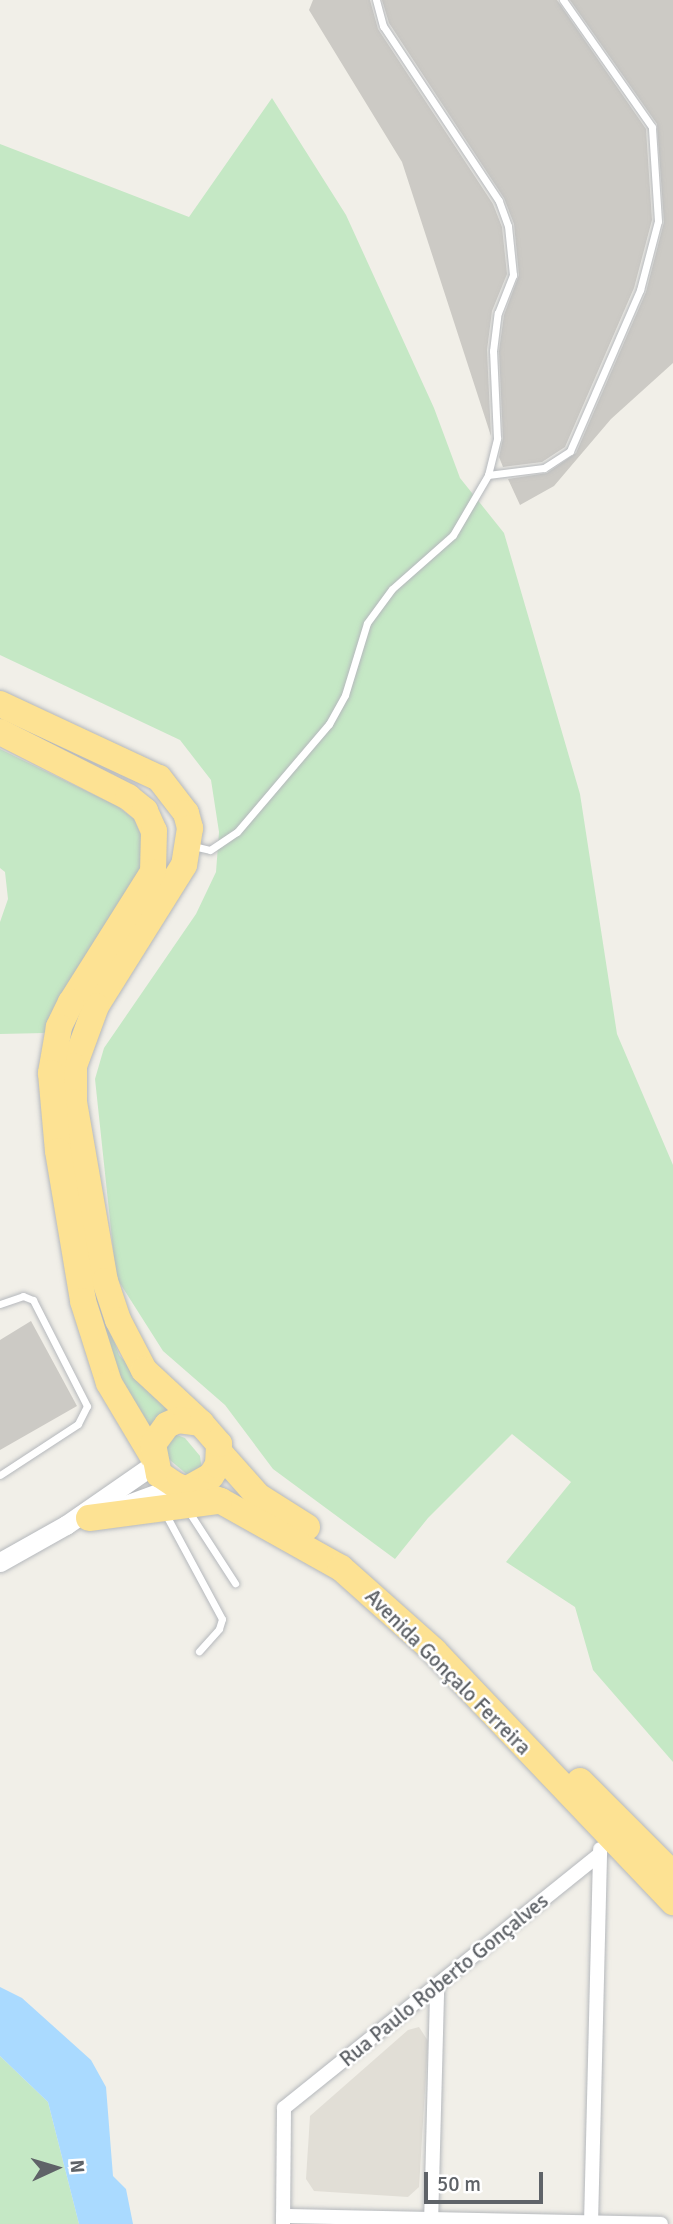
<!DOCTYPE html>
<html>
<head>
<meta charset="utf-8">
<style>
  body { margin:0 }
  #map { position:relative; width:673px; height:2224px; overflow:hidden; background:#f1efe8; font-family:Signika,sans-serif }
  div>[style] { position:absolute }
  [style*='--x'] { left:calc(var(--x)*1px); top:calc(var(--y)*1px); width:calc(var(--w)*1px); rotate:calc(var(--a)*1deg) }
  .education>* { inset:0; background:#e1ded6 }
  .green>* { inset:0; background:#c5e8c5 }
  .water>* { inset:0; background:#aadaff }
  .building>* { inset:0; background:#cccac5 }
  .roads { filter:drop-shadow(0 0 2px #b5b8bc) drop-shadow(0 0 2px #b5b8bc) }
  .lane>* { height:7px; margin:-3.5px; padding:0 3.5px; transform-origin:3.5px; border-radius:3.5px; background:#fff }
  .street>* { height:14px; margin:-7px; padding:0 7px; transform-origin:7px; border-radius:7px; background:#fff }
  .secondary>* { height:19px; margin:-9.5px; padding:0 9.5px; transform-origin:9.5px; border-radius:9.5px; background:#fff }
  .highway>* { height:26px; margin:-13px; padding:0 13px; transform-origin:13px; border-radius:13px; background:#fde293 }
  span { translate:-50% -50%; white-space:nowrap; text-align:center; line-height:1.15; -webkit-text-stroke:5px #fff; paint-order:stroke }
  .street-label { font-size:21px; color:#5f6368 }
  .north { position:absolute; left:21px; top:2133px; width:70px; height:70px; -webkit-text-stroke:5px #fff; paint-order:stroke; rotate:86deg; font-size:19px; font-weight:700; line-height:28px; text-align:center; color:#5f6368 }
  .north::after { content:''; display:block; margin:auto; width:24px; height:32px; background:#5f6368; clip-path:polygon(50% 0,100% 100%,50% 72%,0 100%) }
  .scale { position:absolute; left:424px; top:2172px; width:119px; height:32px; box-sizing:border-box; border:4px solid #5f6368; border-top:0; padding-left:9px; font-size:21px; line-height:24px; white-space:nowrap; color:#5f6368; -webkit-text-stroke:5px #fff; paint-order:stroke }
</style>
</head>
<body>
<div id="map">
  <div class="education">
    <div style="clip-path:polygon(419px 2027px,428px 2041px,419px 2187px,408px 2197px,314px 2191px,306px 2179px,310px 2116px,408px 2030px)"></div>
  </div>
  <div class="green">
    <div style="clip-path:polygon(272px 98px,346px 215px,434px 408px,460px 478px,504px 533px,580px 794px,617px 1034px,673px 1165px,673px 1762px,593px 1670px,575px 1607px,506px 1562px,571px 1482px,512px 1434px,428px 1518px,395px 1559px,273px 1469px,225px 1405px,163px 1351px,116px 1277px,95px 1079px,104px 1048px,196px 914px,216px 872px,219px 832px,211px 780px,180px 740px,0 655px,0 144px,189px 217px)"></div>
    <div style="clip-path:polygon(0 749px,117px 806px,134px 819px,144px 842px,146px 859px,45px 1033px,0 1034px,0 922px,8px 899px,5px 872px,0 868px)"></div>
    <div style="clip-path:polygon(93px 1285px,119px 1355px,174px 1414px,148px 1430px,119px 1379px)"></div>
    <div style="clip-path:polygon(174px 1434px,185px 1438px,200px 1456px,202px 1470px,190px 1477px,164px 1455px,165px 1439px)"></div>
    <div style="clip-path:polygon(0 2056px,48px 2102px,79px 2224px,0 2224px)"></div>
  </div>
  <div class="water">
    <div style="clip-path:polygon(0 1987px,22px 1998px,91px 2060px,106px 2087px,113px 2176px,126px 2189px,133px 2224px,79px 2224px,48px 2102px,0 2056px)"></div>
  </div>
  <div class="building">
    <div style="clip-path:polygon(313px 0,370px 0,378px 29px,493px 204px,502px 227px,507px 274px,492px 311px,487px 350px,491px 436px,402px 162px,309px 10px)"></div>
    <div style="clip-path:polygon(382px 0,557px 0,646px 129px,652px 220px,634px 288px,565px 447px,542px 462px,503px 467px,499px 457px,503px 438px,499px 351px,504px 315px,519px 275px,514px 224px,504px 198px,389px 23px)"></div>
    <div style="clip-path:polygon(570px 0,673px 0,673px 363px,611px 419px,554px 486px,520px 505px,508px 479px,547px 473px,576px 453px,646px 292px,664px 222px,657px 124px)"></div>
    <div style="clip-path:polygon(31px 1321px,77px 1406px,0 1450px,0 1340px)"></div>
  </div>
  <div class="roads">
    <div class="lane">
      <div style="--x:488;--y:475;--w:56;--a:-7.1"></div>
      <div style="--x:544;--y:468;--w:31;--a:-33"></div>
      <div style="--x:570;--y:451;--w:176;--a:-66.5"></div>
      <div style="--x:640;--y:290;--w:71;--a:-75.4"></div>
      <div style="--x:658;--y:221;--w:94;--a:-93.7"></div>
      <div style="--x:652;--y:127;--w:155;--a:-125"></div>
      <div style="--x:193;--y:846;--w:17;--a:13"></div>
      <div style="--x:210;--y:850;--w:32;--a:-34"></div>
      <div style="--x:237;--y:832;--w:142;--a:-49.6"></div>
      <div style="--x:329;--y:724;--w:33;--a:-61"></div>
      <div style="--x:345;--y:695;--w:75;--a:-73"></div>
      <div style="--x:367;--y:623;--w:42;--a:-53.7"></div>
      <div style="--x:392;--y:589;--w:81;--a:-41.5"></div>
      <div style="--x:453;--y:535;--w:69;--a:-59.7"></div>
      <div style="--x:488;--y:475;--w:38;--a:-76"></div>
      <div style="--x:497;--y:438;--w:87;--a:-92.6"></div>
      <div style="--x:493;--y:351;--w:38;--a:-83"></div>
      <div style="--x:498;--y:313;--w:41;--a:-68.5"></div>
      <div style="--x:513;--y:275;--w:49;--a:-95.8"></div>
      <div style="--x:508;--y:226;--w:27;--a:-110"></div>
      <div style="--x:499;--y:201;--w:210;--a:-123.5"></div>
      <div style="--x:383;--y:26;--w:27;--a:-105"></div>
      <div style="--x:0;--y:1304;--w:24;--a:-19"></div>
      <div style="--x:23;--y:1296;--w:11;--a:22"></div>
      <div style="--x:33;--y:1300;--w:119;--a:63"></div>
      <div style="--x:87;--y:1406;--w:20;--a:117"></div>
      <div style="--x:78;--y:1424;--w:93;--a:146.8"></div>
      <div style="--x:189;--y:1512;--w:85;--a:57.1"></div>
      <div style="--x:166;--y:1515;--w:118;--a:61.7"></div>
      <div style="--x:222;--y:1619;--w:10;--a:107"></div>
      <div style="--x:219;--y:1629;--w:30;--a:132"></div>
    </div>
    <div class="street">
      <div style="--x:283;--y:2216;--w:378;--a:1.2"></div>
      <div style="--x:283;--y:2224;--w:116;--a:-89.5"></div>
      <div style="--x:284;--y:2108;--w:405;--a:-38.8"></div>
      <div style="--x:431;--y:2224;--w:236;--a:-88.5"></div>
      <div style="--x:591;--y:2224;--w:375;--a:-88.6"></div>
    </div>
    <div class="secondary">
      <div style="--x:123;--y:1506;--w:58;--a:-20.3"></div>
      <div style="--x:0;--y:1562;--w:76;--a:-29.3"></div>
      <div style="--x:66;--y:1525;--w:107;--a:-34.7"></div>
    </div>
    <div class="highway">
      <div style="--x:0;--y:704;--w:175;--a:25"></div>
      <div style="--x:159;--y:778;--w:44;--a:52.4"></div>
      <div style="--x:186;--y:813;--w:16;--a:75"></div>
      <div style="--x:190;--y:828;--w:37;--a:99"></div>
      <div style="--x:184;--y:865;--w:166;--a:122"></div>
      <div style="--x:96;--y:1006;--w:64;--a:110.1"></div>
      <div style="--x:74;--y:1066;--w:36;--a:90"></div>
      <div style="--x:74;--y:1102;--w:182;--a:80.2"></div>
      <div style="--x:105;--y:1281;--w:41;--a:71.6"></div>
      <div style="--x:118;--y:1320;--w:56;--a:62.5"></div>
      <div style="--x:144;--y:1370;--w:78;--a:42.9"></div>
      <div style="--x:0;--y:732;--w:144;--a:26.9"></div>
      <div style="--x:128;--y:797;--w:22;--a:39"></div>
      <div style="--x:145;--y:811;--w:22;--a:66"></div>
      <div style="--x:154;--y:831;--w:41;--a:91.4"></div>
      <div style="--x:153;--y:872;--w:154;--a:122.2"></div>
      <div style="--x:71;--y:1002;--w:28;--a:116"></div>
      <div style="--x:59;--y:1027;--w:47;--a:99.9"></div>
      <div style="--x:51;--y:1073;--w:78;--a:84.9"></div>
      <div style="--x:58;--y:1151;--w:152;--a:80.5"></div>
      <div style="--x:83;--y:1301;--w:86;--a:72.4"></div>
      <div style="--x:109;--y:1383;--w:84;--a:59.2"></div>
      <div style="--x:220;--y:1453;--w:57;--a:48.5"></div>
      <div style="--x:258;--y:1496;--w:58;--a:32.3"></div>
      <div style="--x:189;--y:1488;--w:25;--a:-29"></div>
      <div style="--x:211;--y:1476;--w:13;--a:-58"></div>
      <div style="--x:218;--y:1465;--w:21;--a:-87"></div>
      <div style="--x:219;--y:1444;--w:28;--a:-131"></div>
      <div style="--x:201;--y:1423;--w:23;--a:-173"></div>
      <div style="--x:178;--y:1420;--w:12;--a:156"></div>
      <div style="--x:167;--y:1425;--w:24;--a:126"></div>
      <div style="--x:153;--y:1444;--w:31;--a:79"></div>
      <div style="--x:159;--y:1474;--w:22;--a:34"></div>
      <div style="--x:177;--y:1486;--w:46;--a:18.8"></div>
      <div style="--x:221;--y:1501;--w:137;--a:29.2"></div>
      <div style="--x:341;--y:1568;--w:125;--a:41.7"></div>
      <div style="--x:434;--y:1651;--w:347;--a:46.4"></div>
      <div style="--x:89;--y:1518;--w:131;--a:-7.5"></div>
      <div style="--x:580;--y:1781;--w:132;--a:45"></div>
    </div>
  </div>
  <div class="street-label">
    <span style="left:448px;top:1672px;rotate:45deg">Avenida Gonçalo Ferreira</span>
    <span style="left:444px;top:1980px;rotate:-39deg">Rua Paulo Roberto Gonçalves</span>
  </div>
  <div class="north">N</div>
  <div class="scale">50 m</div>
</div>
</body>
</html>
